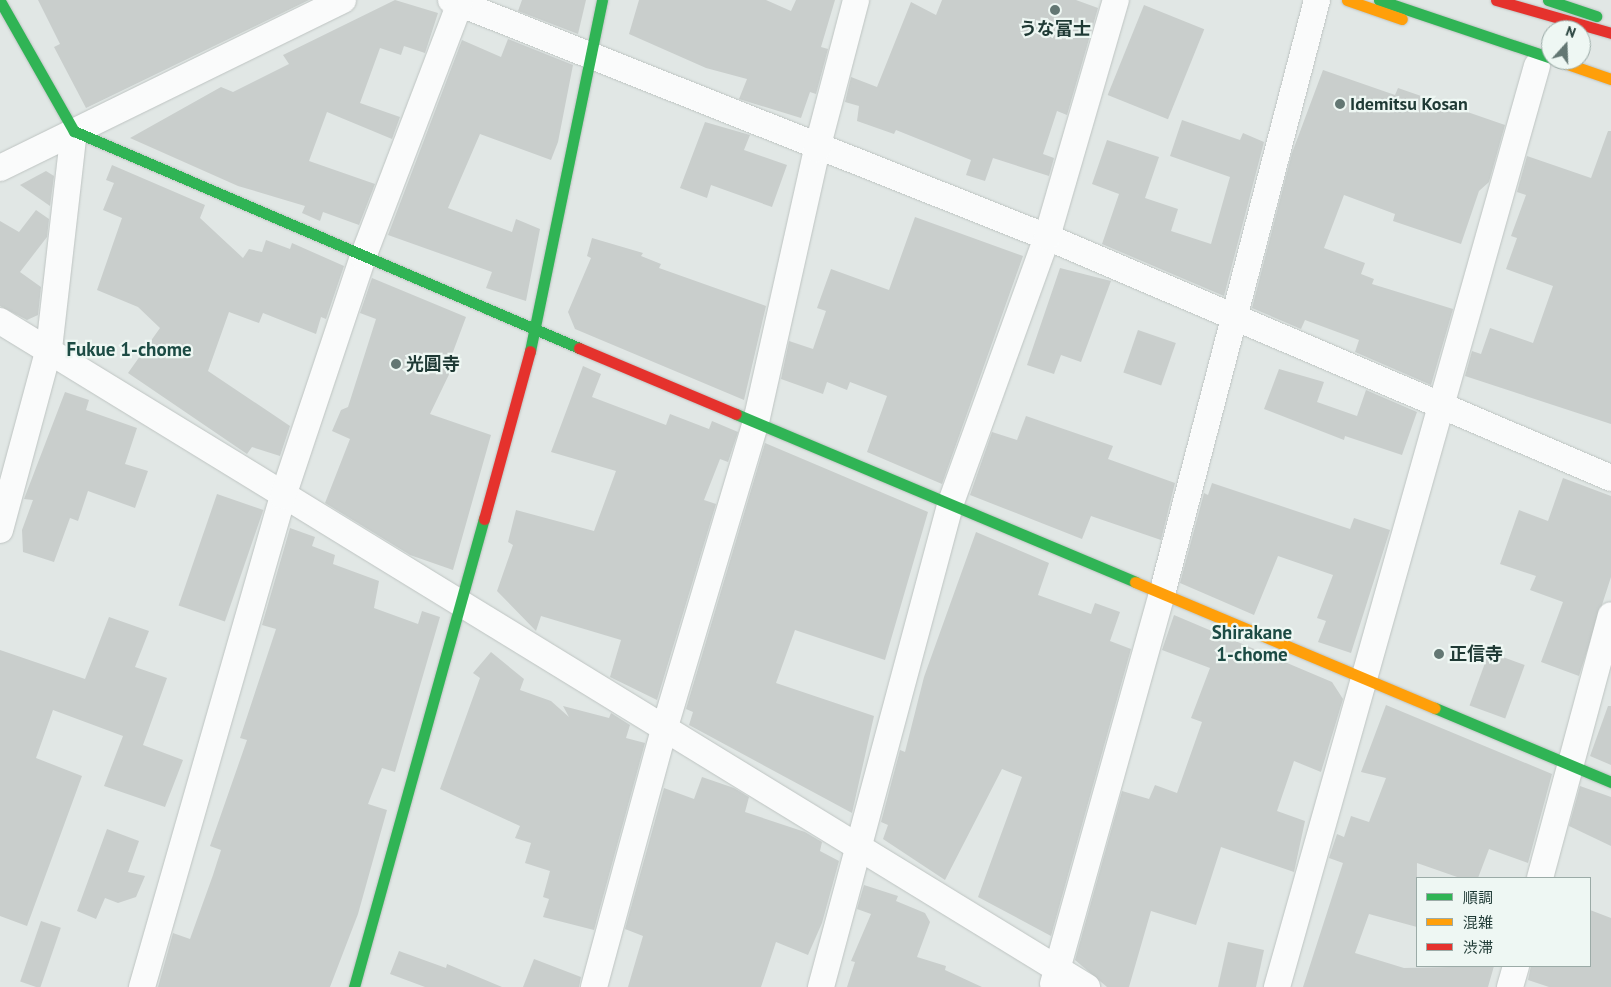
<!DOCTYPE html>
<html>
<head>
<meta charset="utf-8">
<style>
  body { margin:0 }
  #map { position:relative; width:1611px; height:987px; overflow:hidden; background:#e1e7e5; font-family:"PT Sans","Noto Sans JP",sans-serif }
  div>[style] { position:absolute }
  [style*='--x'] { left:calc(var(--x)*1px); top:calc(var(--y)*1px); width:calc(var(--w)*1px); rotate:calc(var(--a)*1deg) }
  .building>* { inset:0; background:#c9cecc; transform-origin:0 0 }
  .roads { filter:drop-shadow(0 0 1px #bec4c2) drop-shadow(0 0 1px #bec4c2) }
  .street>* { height:26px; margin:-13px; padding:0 13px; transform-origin:13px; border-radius:13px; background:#fafbfb }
  .fast>* { height:11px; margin:-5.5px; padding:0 5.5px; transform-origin:5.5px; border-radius:5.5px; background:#30b455 }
  .slow>* { height:11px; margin:-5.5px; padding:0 5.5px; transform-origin:5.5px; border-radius:5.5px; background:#ff9f0a }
  .jam>* { height:11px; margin:-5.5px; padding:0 5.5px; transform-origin:5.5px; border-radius:5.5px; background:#e5322d }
  .dots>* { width:14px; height:14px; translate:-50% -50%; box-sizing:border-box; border:2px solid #eef7f3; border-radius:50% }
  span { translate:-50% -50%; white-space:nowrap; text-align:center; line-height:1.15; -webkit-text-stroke:4.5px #eef7f3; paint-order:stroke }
  .poi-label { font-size:18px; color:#1f3a35; font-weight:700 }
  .left { translate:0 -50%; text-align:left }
  .neighbourhood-label { font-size:19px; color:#1c4b44; font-weight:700 }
  .legend { position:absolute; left:1416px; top:877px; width:175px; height:90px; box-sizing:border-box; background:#eef7f3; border:1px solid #9baba7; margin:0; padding:6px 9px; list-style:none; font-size:15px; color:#1f3a35 }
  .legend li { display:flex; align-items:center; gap:10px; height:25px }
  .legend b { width:25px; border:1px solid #9baba7 }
  .north { position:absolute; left:1541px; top:20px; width:50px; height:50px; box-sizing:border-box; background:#eef7f3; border:1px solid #9baba7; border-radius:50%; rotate:20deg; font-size:14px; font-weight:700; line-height:20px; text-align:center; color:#1f3a35 }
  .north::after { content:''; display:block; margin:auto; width:18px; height:22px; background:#637773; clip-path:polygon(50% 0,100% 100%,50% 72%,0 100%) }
</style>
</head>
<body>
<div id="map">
  <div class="building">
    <div style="clip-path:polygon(38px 0,309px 0,86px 108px,54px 47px,60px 44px)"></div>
    <div style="clip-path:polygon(395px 0,438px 13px,425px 53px,404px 46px,401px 55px,380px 48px,360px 103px,400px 117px,392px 139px,327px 112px,309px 161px,375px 184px,359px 225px,323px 212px,320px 221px,302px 213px,305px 206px,238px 186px,130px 138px,221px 87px,233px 92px,289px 64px,283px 55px)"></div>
    <div style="clip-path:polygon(522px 0,586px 0,578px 34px,518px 11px)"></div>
    <div style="clip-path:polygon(639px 0,766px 0,791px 11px,796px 0,835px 0,821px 47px,828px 49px,816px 94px,810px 92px,801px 118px,739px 99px,747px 79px,706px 68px,629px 34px)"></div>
    <div style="clip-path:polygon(942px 0,1076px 0,1098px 8px,1067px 115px,1057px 111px,1043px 154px,1054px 158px,1049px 176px,993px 158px,985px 181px,966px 175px,971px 160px,896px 130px,894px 134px,857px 121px,859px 106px,845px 102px,851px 77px,877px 87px,911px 2px,936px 15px)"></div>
    <div style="left:1144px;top:5px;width:65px;height:97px;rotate:22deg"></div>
    <div style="clip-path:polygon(508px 39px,573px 65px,558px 142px,551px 160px,480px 134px,448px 208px,512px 232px,516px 219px,540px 229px,526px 301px,486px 288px,492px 272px,388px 235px,462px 40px,501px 57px)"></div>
    <div style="clip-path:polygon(1323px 70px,1395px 95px,1398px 88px,1505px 125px,1489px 182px,1479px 191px,1461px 244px,1393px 221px,1395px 214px,1344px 195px,1324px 248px,1365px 263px,1361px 274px,1374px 279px,1372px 284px,1453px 309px,1431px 385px,1355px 352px,1359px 340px,1305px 320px,1301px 329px,1252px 308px,1292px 153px)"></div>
    <div style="clip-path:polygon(1182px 120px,1240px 140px,1243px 133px,1264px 142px,1224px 296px,1102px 244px,1119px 194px,1092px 184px,1107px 140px,1159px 157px,1145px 198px,1178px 209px,1171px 231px,1211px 244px,1230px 177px,1170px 156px)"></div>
    <div style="clip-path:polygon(705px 122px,750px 135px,744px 150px,787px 165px,772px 207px,711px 185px,707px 198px,680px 188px)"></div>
    <div style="clip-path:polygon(1608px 131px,1611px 131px,1611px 424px,1465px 376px,1472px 351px,1481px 354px,1490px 328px,1533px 343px,1553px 286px,1506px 269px,1517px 238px,1511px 236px,1526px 195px,1517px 192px,1527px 156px,1591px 178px)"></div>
    <div style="clip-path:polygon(112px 165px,205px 205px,200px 218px,243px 258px,249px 249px,262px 252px,266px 240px,290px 249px,292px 243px,344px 266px,326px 319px,321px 317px,316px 334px,263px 313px,259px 323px,229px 312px,208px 371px,290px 426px,280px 456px,252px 447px,247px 454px,128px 373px,160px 328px,138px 307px,97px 290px,122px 218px,103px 210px,114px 183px,106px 180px)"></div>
    <div style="clip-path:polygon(46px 171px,54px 176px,50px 206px,20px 185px)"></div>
    <div style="clip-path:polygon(36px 210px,49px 219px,47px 237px,20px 272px,41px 287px,38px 315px,27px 320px,0 306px,0 221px,19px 232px)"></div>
    <div style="clip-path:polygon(915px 217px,1023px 256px,942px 484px,867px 452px,887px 396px,850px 382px,847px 390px,827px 382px,823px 394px,781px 379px,789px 341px,813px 349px,826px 311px,817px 308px,831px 269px,889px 290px)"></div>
    <div style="clip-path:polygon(592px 238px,643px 253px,641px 256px,661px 264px,659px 268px,766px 306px,744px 400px,575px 329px,568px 312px,591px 258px,587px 256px)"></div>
    <div style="clip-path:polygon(1060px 268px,1111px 281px,1081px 362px,1061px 355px,1054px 374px,1027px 365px)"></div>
    <div style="clip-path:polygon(372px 278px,466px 317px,450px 360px,455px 362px,430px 414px,491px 435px,453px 570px,410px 555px,325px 503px,350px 439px,332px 431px,341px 410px,348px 407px,376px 319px,360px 313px)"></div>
    <div style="left:1138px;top:330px;width:40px;height:45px;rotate:19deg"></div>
    <div style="clip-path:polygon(583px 366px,601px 374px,592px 397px,666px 425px,670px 414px,709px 429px,712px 421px,738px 432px,728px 462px,720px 459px,704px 500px,716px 504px,657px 700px,610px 677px,621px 640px,541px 616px,536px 631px,497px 591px,513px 545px,508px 542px,516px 510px,594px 531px,616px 471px,551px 452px)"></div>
    <div style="clip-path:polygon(1279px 369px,1324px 382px,1317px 402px,1357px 416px,1366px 390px,1417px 412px,1402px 455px,1345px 436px,1344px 440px,1264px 409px)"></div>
    <div style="clip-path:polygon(65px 392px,89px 400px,86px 410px,137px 428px,125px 464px,148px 471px,135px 508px,88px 491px,78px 521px,70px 518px,54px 562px,23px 552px,22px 530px,33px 500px,24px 499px)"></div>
    <div style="clip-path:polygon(1026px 416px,1113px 446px,1108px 459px,1175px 483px,1161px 540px,1091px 516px,1082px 539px,970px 495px,992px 432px,1017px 440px)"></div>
    <div style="clip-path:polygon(765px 443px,928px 512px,885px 660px,795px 630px,776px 683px,874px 716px,852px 813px,689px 725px,693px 712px,686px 709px)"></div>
    <div style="clip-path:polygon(1563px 478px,1611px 496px,1611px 577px,1579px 676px,1541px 662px,1563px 602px,1530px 590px,1536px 576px,1500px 564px,1519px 510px,1548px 521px)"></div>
    <div style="clip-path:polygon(1212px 483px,1350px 529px,1354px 518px,1390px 530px,1351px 653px,1318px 642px,1326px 621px,1317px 618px,1333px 575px,1278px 556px,1254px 615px,1180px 583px,1204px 493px,1208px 495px)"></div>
    <div style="left:217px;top:494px;width:49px;height:118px;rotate:19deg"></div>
    <div style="clip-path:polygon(290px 528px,315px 537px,312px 546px,335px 555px,333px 564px,379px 581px,374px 608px,418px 624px,422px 611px,440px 617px,395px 772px,382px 768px,368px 804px,387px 810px,358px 914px,330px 987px,158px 987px,173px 933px,190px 939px,213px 875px,221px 850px,210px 846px,247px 740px,240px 738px,276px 629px,262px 625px)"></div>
    <div style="clip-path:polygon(976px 532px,1049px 563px,1038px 595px,1091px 614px,1095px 603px,1120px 612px,1110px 641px,1131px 649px,1051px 936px,978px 897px,1022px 777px,1002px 769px,945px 880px,883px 839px,888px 825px,881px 822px,900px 750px,905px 752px,924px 677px)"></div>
    <div style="clip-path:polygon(1174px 615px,1332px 682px,1343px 699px,1321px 772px,1294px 761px,1277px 811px,1305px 821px,1294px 872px,1221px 847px,1196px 925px,1151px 911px,1129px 987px,1107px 987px,1075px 960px,1122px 791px,1149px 799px,1155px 785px,1177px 793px,1202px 722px,1191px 718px,1210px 668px,1162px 650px)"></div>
    <div style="clip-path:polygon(109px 617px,149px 631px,135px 667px,167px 678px,143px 745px,183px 760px,165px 807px,104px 786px,123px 736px,53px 710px,36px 758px,82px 776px,27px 926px,0 916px,0 650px,85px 679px)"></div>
    <div style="clip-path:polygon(491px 652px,524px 679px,520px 690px,551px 701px,569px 717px,563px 706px,609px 718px,611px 713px,630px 725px,626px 738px,645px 743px,594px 930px,543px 917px,549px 899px,543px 897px,550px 871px,525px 863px,531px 843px,515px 838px,520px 826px,440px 789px,480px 678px,473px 673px)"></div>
    <div style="left:1489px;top:652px;width:38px;height:57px;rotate:20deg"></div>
    <div style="clip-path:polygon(1386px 705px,1552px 774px,1528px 863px,1489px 849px,1478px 878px,1460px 878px,1417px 863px,1417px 927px,1369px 914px,1355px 953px,1404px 968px,1494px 966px,1488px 987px,1303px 987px,1343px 863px,1329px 858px,1337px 834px,1344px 837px,1351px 816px,1369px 822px,1386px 778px,1361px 772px)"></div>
    <div style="clip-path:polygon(1608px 706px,1611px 706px,1611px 765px,1590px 756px)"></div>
    <div style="clip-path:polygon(702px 777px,734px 788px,749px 797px,745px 812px,805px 832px,822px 842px,820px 851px,839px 861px,822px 923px,808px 955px,776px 942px,761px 987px,628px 987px,643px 936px,625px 929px,664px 788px,694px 799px)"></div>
    <div style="clip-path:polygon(1580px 786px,1611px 797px,1611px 846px,1569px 826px)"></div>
    <div style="clip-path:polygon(107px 829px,139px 841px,128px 872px,145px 876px,136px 897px,118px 903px,105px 898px,96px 919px,77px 911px)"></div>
    <div style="clip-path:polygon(864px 885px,898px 896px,896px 901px,925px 913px,930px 922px,917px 957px,946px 966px,945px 970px,982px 987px,847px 987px,855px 962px,851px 961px,871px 914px,857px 909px)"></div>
    <div style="clip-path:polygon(1590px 910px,1611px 918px,1611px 987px,1549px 987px,1528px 980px,1531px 966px,1590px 966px)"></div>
    <div style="left:41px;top:921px;width:21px;height:64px;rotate:19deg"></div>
    <div style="clip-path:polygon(1228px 942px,1264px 950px,1256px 987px,1218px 987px)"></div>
    <div style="clip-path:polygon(399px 951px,446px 968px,447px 964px,502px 987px,425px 987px,390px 974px)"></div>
    <div style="clip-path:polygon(534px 959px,581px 977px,579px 987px,523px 987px)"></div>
  </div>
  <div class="roads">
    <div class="street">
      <div style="--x:451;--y:0;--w:641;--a:21.69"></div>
      <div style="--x:1047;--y:237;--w:613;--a:23.14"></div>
      <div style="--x:0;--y:168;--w:382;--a:-26.1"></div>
      <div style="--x:0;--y:321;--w:1275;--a:31.5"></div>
      <div style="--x:0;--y:530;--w:188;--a:-74.9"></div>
      <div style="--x:49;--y:349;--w:219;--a:-83.5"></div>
      <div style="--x:1540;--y:878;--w:272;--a:-74.9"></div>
      <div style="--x:1053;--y:984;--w:409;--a:-74.4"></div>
      <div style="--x:1163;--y:590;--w:610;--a:-75.37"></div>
      <div style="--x:142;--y:987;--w:511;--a:-73.98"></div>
      <div style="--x:283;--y:496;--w:252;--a:-71.5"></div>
      <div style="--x:363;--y:257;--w:270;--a:-69.1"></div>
      <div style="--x:594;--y:987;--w:266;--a:-74.8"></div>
      <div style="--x:664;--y:730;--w:321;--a:-73.4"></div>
      <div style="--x:756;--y:422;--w:280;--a:-77.4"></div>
      <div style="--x:817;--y:149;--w:154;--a:-75.3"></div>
      <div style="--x:821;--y:987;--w:499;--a:-75"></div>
      <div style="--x:950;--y:505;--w:285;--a:-70.1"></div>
      <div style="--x:1047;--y:237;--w:247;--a:-73.8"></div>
      <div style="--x:1277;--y:987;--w:957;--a:-74.24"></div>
      <div style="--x:1510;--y:987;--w:22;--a:-74"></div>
    </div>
    <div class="fast">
      <div style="--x:1379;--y:0;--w:182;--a:18.6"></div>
      <div style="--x:1548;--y:0;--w:51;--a:18.4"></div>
      <div style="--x:0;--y:1;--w:150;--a:60.4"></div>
      <div style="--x:74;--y:131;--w:550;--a:23.25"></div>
      <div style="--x:530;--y:351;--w:358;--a:-78.4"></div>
      <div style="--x:736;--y:414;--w:433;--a:22.8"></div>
      <div style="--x:1435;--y:708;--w:191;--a:22.8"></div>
      <div style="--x:354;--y:987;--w:486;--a:-74.5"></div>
    </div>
    <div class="slow">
      <div style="--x:1347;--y:0;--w:58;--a:19.1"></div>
      <div style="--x:1556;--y:60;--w:58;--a:19.1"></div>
      <div style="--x:1135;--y:582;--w:325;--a:22.8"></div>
    </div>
    <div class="jam">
      <div style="--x:1496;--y:0;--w:120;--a:16"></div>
      <div style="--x:579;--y:348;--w:170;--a:22.8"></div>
      <div style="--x:484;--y:519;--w:174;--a:-74.7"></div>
    </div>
  </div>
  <div class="dots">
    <div style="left:1055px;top:10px;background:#637773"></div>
    <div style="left:1340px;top:104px;background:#637773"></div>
    <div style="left:396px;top:364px;background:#637773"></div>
    <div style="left:1439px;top:654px;background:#637773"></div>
  </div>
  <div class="poi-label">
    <span style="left:1055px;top:29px">うな富士</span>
    <span class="left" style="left:1350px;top:104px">Idemitsu Kosan</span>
    <span class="left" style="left:406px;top:364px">光圓寺</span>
    <span class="left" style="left:1449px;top:654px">正信寺</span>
  </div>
  <div class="neighbourhood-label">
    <span style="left:129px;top:350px">Fukue 1-chome</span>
    <span style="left:1252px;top:644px">Shirakane<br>1-chome</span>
  </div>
  <ul class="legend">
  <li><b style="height:6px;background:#30b455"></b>順調</li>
  <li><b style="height:6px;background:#ff9f0a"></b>混雑</li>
  <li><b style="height:6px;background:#e5322d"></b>渋滞</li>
  </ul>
  <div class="north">N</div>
</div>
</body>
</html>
